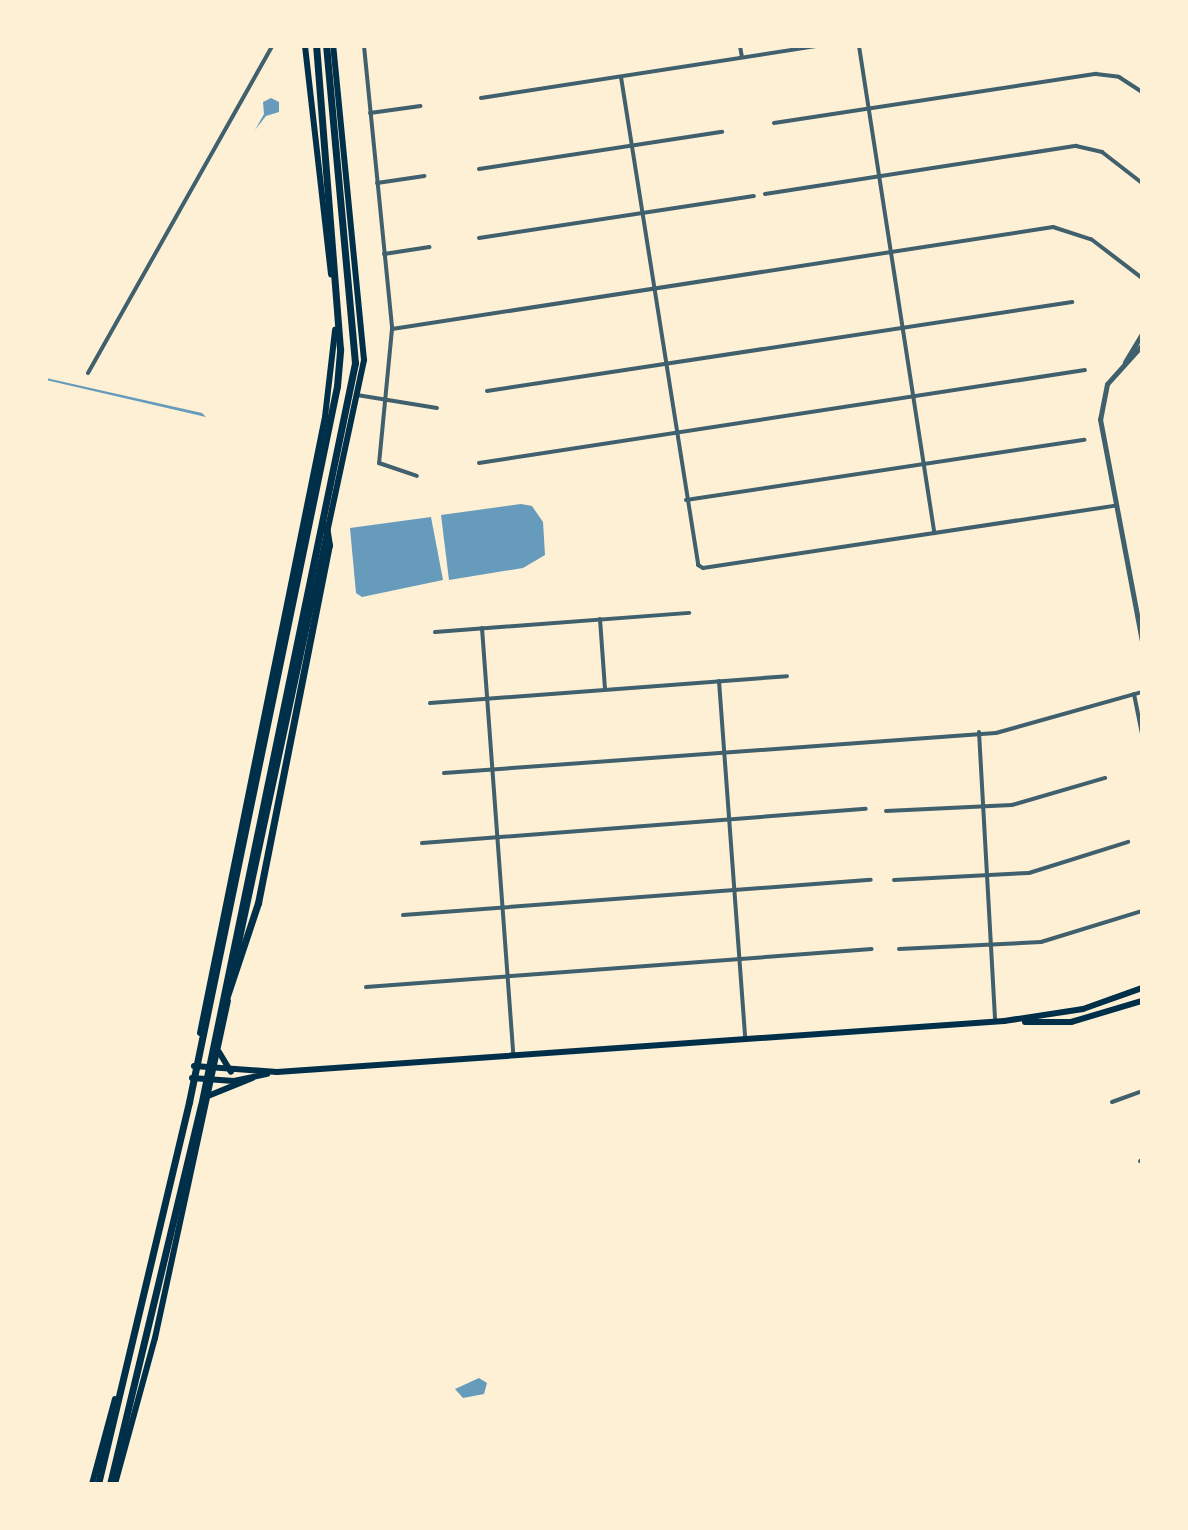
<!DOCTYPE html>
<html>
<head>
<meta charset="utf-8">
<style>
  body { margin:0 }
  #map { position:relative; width:1188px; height:1530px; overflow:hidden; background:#fdf0d5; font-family:"PT Serif",serif }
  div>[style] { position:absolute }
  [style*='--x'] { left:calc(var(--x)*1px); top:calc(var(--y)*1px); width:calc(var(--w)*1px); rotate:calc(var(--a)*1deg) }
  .water>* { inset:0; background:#669bbc }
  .minor>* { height:4px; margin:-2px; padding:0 2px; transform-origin:2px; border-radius:2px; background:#3f606c }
  .tertiary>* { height:5px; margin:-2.5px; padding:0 2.5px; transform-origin:2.5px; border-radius:2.5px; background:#3f606c }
  .secondary>* { height:6px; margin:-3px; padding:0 3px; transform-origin:3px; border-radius:3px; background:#003049 }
  .primary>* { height:6px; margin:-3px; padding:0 3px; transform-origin:3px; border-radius:3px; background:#003049 }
  .motorway>* { height:7px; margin:-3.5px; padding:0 3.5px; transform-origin:3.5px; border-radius:3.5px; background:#003049 }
  span { translate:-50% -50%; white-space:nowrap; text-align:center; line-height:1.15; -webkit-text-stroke:8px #fdf0d5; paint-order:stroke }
  .frame { position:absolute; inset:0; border:48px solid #fdf0d5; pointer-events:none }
</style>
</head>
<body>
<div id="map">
  <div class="water">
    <div style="clip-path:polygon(271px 98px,279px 102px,279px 112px,266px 116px,255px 130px,264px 114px,263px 102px)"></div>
    <div style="clip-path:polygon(46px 378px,202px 413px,206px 417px,46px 380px)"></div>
    <div style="clip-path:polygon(521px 504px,532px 506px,543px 522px,545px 555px,523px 568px,449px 580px,441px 515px)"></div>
    <div style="clip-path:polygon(431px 517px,443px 580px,362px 597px,356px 593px,350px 528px)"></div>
    <div style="clip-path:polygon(479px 1378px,487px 1383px,484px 1394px,463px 1398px,455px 1389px)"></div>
  </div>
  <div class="minor">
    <div style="--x:364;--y:46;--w:284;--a:84.3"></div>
    <div style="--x:392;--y:329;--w:135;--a:95.5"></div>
    <div style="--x:379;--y:463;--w:40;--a:18.9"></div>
    <div style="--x:740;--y:46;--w:11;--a:80"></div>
    <div style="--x:859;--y:46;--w:493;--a:81.2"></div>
    <div style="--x:621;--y:77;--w:494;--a:81"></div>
    <div style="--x:698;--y:565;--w:6;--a:31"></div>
    <div style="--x:703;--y:568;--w:417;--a:-8.6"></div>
    <div style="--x:481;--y:98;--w:339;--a:-8.8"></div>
    <div style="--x:370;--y:113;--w:51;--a:-7.8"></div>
    <div style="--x:774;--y:123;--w:326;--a:-8.7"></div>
    <div style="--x:1096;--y:74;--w:23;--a:7"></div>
    <div style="--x:1119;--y:77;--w:27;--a:33"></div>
    <div style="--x:479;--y:169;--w:246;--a:-8.7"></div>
    <div style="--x:377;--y:183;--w:48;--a:-8.5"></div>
    <div style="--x:765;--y:194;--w:315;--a:-8.8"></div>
    <div style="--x:1076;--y:146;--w:27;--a:13"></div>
    <div style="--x:1102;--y:152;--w:51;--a:37.8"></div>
    <div style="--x:479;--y:238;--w:278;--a:-8.7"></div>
    <div style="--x:384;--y:254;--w:46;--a:-8.8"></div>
    <div style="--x:392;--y:329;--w:669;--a:-8.77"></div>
    <div style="--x:1053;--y:227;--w:40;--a:18"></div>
    <div style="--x:1091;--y:239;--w:64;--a:37.4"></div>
    <div style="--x:88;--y:373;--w:375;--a:-60.6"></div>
    <div style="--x:487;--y:391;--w:592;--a:-8.65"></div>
    <div style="--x:357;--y:395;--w:81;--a:9.2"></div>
    <div style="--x:479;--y:463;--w:613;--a:-8.72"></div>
    <div style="--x:686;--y:500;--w:403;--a:-8.6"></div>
    <div style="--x:600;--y:619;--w:70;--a:85.9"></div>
    <div style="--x:482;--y:628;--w:426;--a:85.8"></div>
    <div style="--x:435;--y:632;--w:255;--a:-4.3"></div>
    <div style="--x:719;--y:681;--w:356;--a:85.8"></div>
    <div style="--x:1134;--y:694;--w:41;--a:78.7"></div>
    <div style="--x:430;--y:703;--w:358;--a:-4.3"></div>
    <div style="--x:979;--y:732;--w:289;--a:86.8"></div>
    <div style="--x:444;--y:773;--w:553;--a:-4.14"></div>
    <div style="--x:996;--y:733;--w:152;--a:-15.7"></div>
    <div style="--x:886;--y:811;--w:126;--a:-2.7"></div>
    <div style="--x:1012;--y:805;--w:97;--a:-16.2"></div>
    <div style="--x:422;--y:843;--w:445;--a:-4.4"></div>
    <div style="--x:894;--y:880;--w:135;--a:-3"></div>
    <div style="--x:1029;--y:873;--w:104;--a:-17.4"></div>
    <div style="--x:403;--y:915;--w:469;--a:-4.3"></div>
    <div style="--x:899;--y:949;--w:142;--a:-2.8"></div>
    <div style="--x:1041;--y:942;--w:106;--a:-17.1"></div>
    <div style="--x:366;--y:987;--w:507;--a:-4.29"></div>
    <div style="--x:1112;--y:1102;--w:32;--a:-20"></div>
    <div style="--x:1140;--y:1161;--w:2;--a:-27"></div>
  </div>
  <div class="tertiary">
    <div style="--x:1142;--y:345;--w:52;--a:131.9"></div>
    <div style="--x:1107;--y:384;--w:36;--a:101"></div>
    <div style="--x:1100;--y:419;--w:227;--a:79.3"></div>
    <div style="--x:1125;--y:362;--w:33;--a:-59"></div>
  </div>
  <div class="secondary">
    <div style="--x:1025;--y:1022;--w:46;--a:0"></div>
    <div style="--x:1071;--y:1022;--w:74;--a:-16.5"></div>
    <div style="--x:194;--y:1066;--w:83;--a:4.1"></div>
    <div style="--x:277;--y:1072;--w:729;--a:-4.01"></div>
    <div style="--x:1004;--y:1021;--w:80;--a:-8.6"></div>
    <div style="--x:1083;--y:1009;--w:63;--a:-19.6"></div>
    <div style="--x:192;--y:1078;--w:42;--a:4.1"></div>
    <div style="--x:234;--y:1081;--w:34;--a:-12"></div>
  </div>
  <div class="primary">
    <div style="--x:305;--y:46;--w:230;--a:83.5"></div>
    <div style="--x:234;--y:966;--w:620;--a:-77.89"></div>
    <div style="--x:364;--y:360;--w:316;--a:-95.6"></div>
    <div style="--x:200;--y:1033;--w:629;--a:-78.53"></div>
    <div style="--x:325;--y:417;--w:88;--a:-83.4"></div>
    <div style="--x:219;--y:1052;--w:23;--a:59"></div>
    <div style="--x:208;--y:1096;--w:48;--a:-22.2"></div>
    <div style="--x:92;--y:1484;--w:88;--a:-74.9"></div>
    <div style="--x:115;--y:1484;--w:151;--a:-74.7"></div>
    <div style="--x:155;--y:1338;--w:345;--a:-77.8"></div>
  </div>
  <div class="motorway">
    <div style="--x:224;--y:1005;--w:108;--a:-71.6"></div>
    <div style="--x:258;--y:903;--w:365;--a:-78.8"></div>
    <div style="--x:329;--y:545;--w:20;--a:-99"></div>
    <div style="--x:98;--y:1484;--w:393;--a:-76.6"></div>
    <div style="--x:189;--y:1102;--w:731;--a:-78.32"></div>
    <div style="--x:337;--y:386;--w:37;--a:-85"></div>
    <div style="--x:340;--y:349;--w:304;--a:-94.5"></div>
    <div style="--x:110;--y:1484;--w:389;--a:-76.5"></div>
    <div style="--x:201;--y:1106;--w:759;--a:-78.29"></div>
    <div style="--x:355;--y:363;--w:318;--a:-95.2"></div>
  </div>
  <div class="frame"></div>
</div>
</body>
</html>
